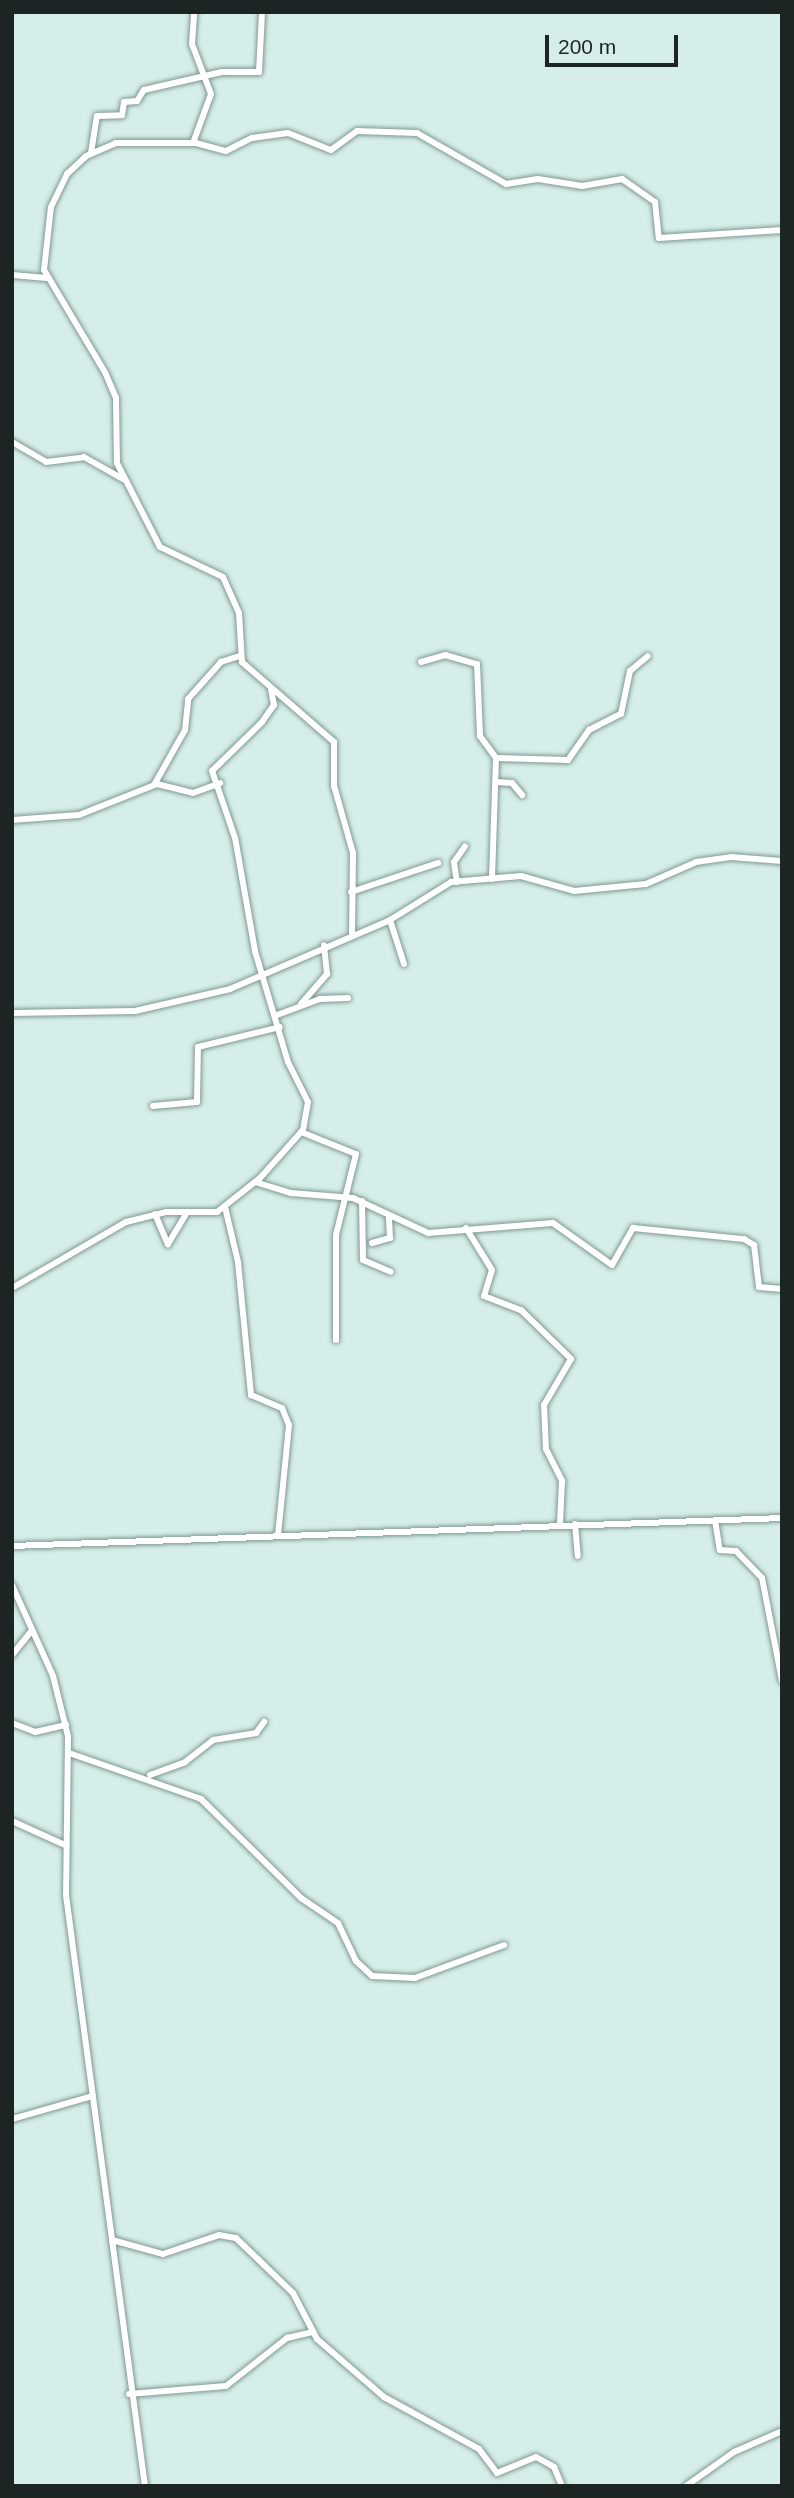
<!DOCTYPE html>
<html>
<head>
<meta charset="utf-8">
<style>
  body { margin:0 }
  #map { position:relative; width:794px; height:2498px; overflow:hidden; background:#d6eee9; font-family:Arial,sans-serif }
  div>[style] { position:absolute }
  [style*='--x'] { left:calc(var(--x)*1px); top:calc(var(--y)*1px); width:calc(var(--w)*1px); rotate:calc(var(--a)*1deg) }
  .roads { filter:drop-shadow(0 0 2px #819894) drop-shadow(0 0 2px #819894) }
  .minor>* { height:6px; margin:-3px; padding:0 3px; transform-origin:3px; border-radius:3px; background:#fff }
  span { translate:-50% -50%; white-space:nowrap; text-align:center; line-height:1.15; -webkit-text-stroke:7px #d6eee9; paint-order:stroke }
  .frame { position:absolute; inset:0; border:14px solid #1c2523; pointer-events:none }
  .scale { position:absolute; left:545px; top:35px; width:133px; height:32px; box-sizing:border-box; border:4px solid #1c2523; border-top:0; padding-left:9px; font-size:21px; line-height:24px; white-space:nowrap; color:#1c2523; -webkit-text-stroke:5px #d6eee9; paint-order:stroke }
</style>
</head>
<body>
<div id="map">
  <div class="roads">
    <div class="minor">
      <div style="--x:193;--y:143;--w:52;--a:-69.8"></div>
      <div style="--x:211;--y:94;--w:53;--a:-110.8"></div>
      <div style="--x:192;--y:44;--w:32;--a:-86"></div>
      <div style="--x:91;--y:153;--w:37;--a:-81"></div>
      <div style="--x:97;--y:116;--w:25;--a:-2"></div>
      <div style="--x:122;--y:115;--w:13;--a:-81"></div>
      <div style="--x:124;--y:102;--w:13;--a:-4"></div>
      <div style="--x:137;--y:101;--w:13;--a:-58"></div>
      <div style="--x:144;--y:90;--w:80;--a:-13"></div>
      <div style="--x:222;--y:72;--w:37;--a:0"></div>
      <div style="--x:259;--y:72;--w:60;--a:-87.1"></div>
      <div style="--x:12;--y:275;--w:35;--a:5"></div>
      <div style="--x:12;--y:442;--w:39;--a:30"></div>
      <div style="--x:46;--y:462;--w:38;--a:-7"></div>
      <div style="--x:84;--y:457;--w:45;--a:29.4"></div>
      <div style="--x:421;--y:662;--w:25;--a:-16"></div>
      <div style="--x:445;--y:655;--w:33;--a:16"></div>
      <div style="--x:477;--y:664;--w:72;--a:87.6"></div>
      <div style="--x:480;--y:736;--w:27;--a:54"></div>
      <div style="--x:496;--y:758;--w:121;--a:91.9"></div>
      <div style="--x:496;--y:758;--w:72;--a:1.6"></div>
      <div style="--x:568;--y:760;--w:37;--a:-55"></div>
      <div style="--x:589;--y:730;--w:36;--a:-27"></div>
      <div style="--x:621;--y:714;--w:44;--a:-78.2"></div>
      <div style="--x:630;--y:671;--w:23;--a:-40"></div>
      <div style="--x:497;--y:782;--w:15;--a:4"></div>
      <div style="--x:512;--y:783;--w:16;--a:50"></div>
      <div style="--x:154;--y:785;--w:63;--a:-60.6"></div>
      <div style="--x:185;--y:730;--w:31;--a:-84"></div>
      <div style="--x:188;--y:699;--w:50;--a:-48.3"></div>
      <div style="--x:221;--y:662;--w:19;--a:-18"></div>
      <div style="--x:12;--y:820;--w:67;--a:-4.3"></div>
      <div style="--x:79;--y:815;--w:84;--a:-21.7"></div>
      <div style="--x:157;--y:784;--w:37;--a:14"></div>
      <div style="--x:193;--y:793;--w:29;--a:-20"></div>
      <div style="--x:457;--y:882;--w:20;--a:-99"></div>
      <div style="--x:454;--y:862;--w:19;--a:-55"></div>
      <div style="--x:351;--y:892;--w:92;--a:-18.4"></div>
      <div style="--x:390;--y:920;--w:46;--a:72.3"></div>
      <div style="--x:352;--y:936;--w:83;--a:-89.3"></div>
      <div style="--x:353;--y:853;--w:70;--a:-105.8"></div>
      <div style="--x:334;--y:786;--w:44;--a:-90"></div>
      <div style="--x:334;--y:742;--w:122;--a:-139"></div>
      <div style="--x:242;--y:662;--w:49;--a:-93.5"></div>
      <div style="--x:239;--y:613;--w:39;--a:-114"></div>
      <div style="--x:223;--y:577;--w:70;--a:-154.5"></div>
      <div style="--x:160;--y:547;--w:94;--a:-117.1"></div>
      <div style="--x:117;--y:463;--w:65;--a:-90.9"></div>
      <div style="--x:116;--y:398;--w:26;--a:-113"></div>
      <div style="--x:106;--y:374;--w:121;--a:-120.8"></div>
      <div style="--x:44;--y:270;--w:63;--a:-83.7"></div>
      <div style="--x:51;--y:207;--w:37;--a:-64"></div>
      <div style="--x:67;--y:174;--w:26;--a:-43"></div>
      <div style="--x:86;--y:156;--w:33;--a:-23"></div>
      <div style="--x:116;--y:143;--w:80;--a:0"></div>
      <div style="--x:196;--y:143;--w:31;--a:15"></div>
      <div style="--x:226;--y:151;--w:29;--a:-27"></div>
      <div style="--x:252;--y:138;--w:36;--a:-8"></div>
      <div style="--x:288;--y:133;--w:46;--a:21.6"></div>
      <div style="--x:331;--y:150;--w:32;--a:-36"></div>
      <div style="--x:357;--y:131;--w:60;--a:1.9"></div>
      <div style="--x:417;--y:133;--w:103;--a:29.8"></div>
      <div style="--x:506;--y:184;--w:32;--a:-9"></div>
      <div style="--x:538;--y:179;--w:45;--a:9"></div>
      <div style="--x:582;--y:186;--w:41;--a:-9.9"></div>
      <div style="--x:622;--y:179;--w:40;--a:34.9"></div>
      <div style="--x:655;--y:202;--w:36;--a:84"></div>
      <div style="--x:659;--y:238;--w:123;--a:-3.7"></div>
      <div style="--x:301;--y:1004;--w:40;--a:-49"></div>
      <div style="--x:327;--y:974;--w:29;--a:-96"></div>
      <div style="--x:12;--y:1013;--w:123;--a:-0.9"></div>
      <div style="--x:135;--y:1011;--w:98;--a:-13"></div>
      <div style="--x:230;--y:989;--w:174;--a:-23.3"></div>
      <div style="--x:390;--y:920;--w:72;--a:-31.9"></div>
      <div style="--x:451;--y:882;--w:70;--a:-4.9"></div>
      <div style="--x:521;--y:876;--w:55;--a:15.8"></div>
      <div style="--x:574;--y:891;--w:72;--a:-5.6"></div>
      <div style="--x:646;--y:884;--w:55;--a:-23.7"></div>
      <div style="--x:696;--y:862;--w:35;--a:-8"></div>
      <div style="--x:731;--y:857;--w:51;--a:4.5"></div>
      <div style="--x:277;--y:1015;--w:46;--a:-20.4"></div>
      <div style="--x:320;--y:999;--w:28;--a:-2"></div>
      <div style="--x:153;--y:1106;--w:44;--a:-5.2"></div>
      <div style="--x:197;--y:1102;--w:55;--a:-89"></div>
      <div style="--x:198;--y:1047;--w:84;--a:-13.7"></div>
      <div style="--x:301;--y:1132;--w:59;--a:21.8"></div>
      <div style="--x:356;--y:1154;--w:83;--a:103.9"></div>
      <div style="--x:336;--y:1235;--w:105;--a:90"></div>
      <div style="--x:255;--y:1182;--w:38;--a:17"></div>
      <div style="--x:291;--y:1193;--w:62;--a:4.6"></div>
      <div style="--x:353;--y:1198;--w:83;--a:25"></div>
      <div style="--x:428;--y:1233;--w:125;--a:-4.6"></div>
      <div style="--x:553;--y:1223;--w:72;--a:35.4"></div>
      <div style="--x:612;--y:1265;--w:43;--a:-60.4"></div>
      <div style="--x:633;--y:1228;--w:112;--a:5.7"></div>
      <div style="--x:744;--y:1239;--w:12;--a:31"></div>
      <div style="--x:754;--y:1245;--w:42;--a:83.2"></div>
      <div style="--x:759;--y:1287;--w:23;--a:5"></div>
      <div style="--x:362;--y:1201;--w:59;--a:89"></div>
      <div style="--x:363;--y:1260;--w:30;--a:23"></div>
      <div style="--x:225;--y:1207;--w:57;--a:76.7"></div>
      <div style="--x:238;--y:1262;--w:134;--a:84.4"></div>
      <div style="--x:251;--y:1395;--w:34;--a:23"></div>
      <div style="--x:282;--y:1408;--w:18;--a:68"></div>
      <div style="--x:289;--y:1425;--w:111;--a:95.7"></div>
      <div style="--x:155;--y:1214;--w:33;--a:67"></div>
      <div style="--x:168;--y:1244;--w:35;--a:-59"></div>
      <div style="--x:466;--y:1228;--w:49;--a:58.2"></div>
      <div style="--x:492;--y:1270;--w:27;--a:107"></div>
      <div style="--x:484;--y:1296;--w:40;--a:21"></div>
      <div style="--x:521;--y:1310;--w:70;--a:44.4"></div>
      <div style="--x:571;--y:1359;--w:53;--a:120.4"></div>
      <div style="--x:544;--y:1405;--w:44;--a:87.4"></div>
      <div style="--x:546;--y:1449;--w:36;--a:63"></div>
      <div style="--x:562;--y:1481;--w:43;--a:92.7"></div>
      <div style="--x:372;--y:1243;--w:19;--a:-16"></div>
      <div style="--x:390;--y:1238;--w:22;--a:-93"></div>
      <div style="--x:12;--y:1288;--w:132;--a:-30.1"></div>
      <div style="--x:126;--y:1222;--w:41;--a:-14"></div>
      <div style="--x:166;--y:1212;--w:51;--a:0"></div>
      <div style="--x:217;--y:1212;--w:55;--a:-38.3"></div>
      <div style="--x:260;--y:1178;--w:64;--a:-48.1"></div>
      <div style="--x:303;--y:1130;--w:28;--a:-80"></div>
      <div style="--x:308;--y:1102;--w:45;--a:-116.6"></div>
      <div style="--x:288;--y:1062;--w:116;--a:-106.6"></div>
      <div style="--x:255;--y:951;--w:115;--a:-100"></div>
      <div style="--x:235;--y:838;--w:71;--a:-108.9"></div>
      <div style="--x:212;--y:771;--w:70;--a:-44.4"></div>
      <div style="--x:262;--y:722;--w:21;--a:-55"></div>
      <div style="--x:274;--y:705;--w:15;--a:-101"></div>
      <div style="--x:715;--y:1520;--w:30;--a:81"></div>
      <div style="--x:720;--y:1550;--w:16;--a:4"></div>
      <div style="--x:736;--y:1551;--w:37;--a:46"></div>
      <div style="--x:762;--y:1578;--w:105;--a:79"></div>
      <div style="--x:575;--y:1524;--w:32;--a:85"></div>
      <div style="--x:12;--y:1546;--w:771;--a:-2.08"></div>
      <div style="--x:12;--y:1585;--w:100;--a:65.7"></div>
      <div style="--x:53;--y:1676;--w:62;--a:76"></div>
      <div style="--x:68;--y:1736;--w:159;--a:90.7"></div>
      <div style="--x:66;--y:1895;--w:596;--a:82.39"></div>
      <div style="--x:12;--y:1655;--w:32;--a:-51"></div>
      <div style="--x:12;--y:1723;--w:25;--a:21"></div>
      <div style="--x:35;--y:1732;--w:32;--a:-13"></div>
      <div style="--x:69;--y:1753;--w:140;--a:19.2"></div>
      <div style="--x:201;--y:1799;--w:141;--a:44.7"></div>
      <div style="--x:301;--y:1898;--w:45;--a:34"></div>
      <div style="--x:338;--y:1923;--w:42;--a:64.7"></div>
      <div style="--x:356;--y:1961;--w:22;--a:43"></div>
      <div style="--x:372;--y:1976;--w:43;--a:2.7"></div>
      <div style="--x:415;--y:1978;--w:95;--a:-20.3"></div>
      <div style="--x:150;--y:1775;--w:37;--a:-20"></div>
      <div style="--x:185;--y:1762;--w:36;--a:-38"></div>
      <div style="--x:213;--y:1740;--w:44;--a:-9.2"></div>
      <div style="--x:256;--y:1733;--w:14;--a:-54"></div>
      <div style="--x:12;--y:1821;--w:60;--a:24.4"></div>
      <div style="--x:12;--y:2119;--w:84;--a:-15.9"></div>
      <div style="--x:112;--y:2240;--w:53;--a:15.4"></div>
      <div style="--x:163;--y:2254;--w:59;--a:-18.7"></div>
      <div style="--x:219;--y:2235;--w:17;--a:10"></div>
      <div style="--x:236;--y:2238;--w:79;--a:44"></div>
      <div style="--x:293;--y:2293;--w:52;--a:62.4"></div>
      <div style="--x:317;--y:2339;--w:89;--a:40.9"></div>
      <div style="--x:384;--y:2397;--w:108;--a:28.7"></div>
      <div style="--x:479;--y:2449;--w:30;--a:53"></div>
      <div style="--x:497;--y:2473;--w:42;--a:-22.3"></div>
      <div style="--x:536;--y:2457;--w:21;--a:29"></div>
      <div style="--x:554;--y:2467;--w:21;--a:67"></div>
      <div style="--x:129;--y:2394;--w:97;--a:-4.7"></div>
      <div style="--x:226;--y:2386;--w:78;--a:-38.2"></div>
      <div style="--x:287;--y:2338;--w:27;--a:-13"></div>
      <div style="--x:686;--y:2486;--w:59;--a:-35.3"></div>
      <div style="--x:734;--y:2452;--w:52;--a:-23.6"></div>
    </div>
  </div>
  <div class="frame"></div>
  <div class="scale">200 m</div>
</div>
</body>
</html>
